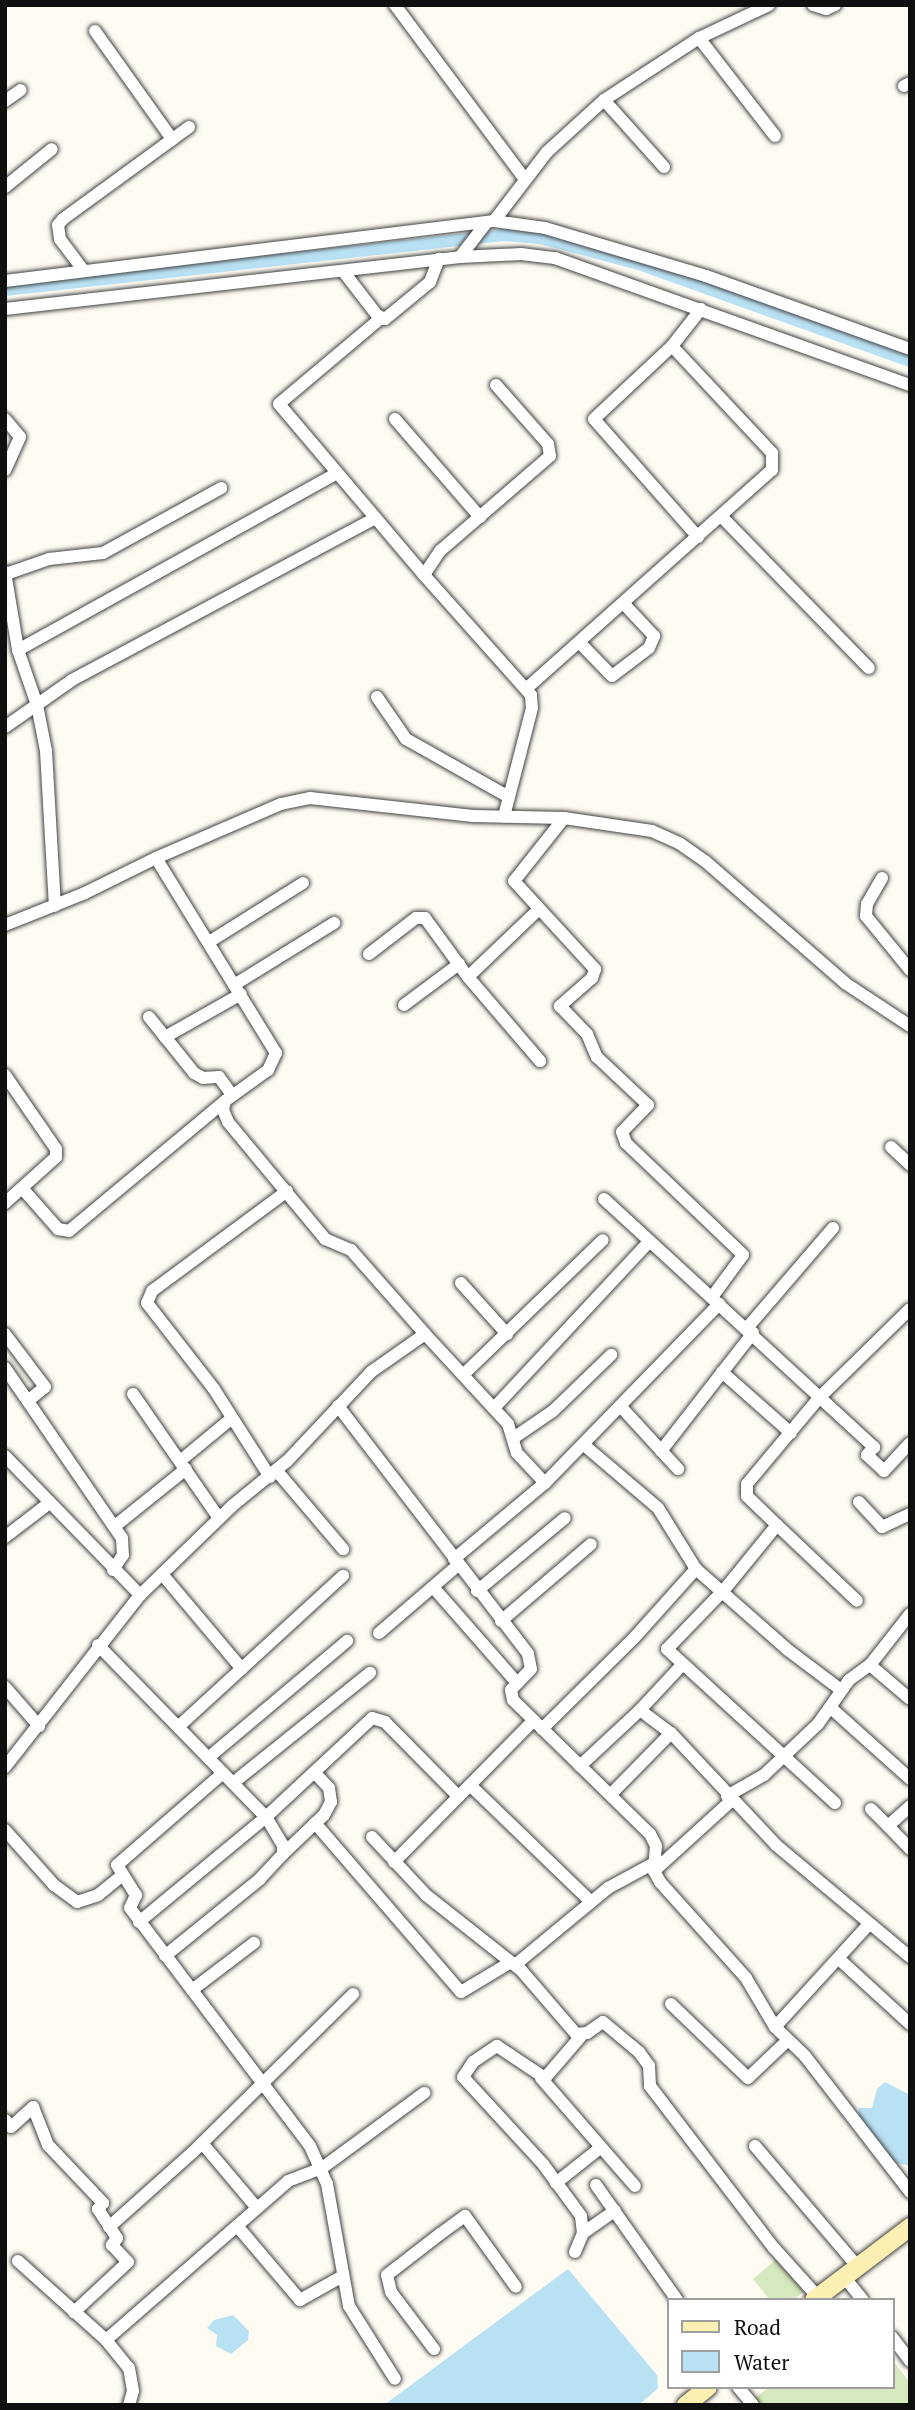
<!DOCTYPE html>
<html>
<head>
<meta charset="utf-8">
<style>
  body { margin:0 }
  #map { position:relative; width:915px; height:2410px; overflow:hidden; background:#fefbf3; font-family:"PT Serif",serif }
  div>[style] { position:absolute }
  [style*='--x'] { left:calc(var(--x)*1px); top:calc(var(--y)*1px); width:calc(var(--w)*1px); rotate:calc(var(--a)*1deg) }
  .green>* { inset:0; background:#d6e8bd }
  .water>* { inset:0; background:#b9e1f4 }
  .canal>* { height:12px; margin:-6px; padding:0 6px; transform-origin:6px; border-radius:6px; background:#b9e1f4 }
  .roads { filter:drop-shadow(0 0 2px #424242) drop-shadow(0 0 2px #424242) }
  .minor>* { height:12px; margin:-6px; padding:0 6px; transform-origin:6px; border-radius:6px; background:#fff }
  .secondary>* { height:18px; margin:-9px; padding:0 9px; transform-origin:9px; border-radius:9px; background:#fbefb1 }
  span { translate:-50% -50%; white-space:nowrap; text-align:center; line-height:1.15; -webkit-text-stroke:7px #fff; paint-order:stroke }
  .frame { position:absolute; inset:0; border:7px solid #0f0f0f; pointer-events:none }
  .legend { position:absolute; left:667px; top:2298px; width:228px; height:91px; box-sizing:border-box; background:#fff; border:2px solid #9f9f9f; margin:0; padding:9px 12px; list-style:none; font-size:21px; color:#0f0f0f }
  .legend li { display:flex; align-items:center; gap:14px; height:35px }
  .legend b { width:35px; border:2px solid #9f9f9f }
</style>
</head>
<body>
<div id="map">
  <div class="green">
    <div style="clip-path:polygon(779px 2257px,807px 2289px,793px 2300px,770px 2300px,753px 2279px)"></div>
    <div style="clip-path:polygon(892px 2359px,910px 2383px,910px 2405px,757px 2405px,753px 2400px,769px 2387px,892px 2387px)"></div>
  </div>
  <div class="water">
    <div style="clip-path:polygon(885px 2082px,910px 2095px,910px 2166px,893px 2162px,857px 2120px,859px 2108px,872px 2108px,877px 2089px)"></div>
    <div style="clip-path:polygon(568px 2269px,657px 2375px,658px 2388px,647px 2398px,638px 2405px,384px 2405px)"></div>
    <div style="clip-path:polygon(233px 2315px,249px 2331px,248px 2340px,231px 2354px,216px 2346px,217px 2335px,207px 2328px,214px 2320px)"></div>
  </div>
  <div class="canal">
    <div style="--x:5;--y:290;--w:502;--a:-6.29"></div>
    <div style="--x:504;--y:235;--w:36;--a:5"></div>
    <div style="--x:540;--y:238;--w:102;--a:14.7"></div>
    <div style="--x:639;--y:264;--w:288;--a:19.7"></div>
  </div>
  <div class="roads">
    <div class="minor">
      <div style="--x:395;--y:5;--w:216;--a:53.3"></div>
      <div style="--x:813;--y:5;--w:14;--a:17"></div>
      <div style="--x:826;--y:9;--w:10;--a:-24"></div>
      <div style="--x:95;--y:31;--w:133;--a:54.5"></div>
      <div style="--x:699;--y:38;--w:124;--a:52.2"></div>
      <div style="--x:904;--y:86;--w:7;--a:-27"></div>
      <div style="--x:604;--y:100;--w:90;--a:48.2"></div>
      <div style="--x:5;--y:101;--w:19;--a:-35"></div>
      <div style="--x:5;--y:187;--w:60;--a:-39"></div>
      <div style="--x:494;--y:221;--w:87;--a:-52.5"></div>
      <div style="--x:547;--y:152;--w:77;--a:-42.4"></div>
      <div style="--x:604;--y:100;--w:113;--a:-33.1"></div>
      <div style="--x:699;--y:38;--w:77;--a:-25.2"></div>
      <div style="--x:460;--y:257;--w:44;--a:-52.4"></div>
      <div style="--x:84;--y:271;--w:40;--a:-127"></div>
      <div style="--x:60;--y:239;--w:14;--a:-98"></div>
      <div style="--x:58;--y:225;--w:8;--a:-50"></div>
      <div style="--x:63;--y:219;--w:156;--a:-36.1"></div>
      <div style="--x:343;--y:271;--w:56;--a:52.3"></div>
      <div style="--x:377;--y:315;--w:9;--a:27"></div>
      <div style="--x:385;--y:319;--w:58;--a:-39.4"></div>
      <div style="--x:430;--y:282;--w:25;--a:-69"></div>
      <div style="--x:5;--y:281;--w:493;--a:-7"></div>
      <div style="--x:494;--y:221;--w:51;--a:7.8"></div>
      <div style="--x:545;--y:228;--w:168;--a:16.6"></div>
      <div style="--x:706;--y:276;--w:217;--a:19.7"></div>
      <div style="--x:5;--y:309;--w:458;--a:-6.5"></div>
      <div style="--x:460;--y:257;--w:61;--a:-2.8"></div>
      <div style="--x:521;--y:254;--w:34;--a:7"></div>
      <div style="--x:555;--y:258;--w:377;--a:19.7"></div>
      <div style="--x:381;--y:318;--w:133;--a:139.9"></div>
      <div style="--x:279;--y:404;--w:224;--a:49.7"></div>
      <div style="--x:496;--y:385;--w:79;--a:48.6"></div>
      <div style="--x:548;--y:444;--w:12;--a:81"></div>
      <div style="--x:550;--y:456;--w:145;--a:139.2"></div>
      <div style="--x:440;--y:551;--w:29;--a:124"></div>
      <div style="--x:424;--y:575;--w:161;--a:48.3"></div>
      <div style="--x:531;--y:695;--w:13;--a:86"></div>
      <div style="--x:532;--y:708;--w:112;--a:104.5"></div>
      <div style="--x:5;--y:419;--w:23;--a:50"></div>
      <div style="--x:20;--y:437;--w:36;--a:114"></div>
      <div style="--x:395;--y:419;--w:130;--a:49.1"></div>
      <div style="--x:721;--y:516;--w:212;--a:45.8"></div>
      <div style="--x:698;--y:537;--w:157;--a:-131.4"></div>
      <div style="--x:594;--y:419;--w:107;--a:-43.1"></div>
      <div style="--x:672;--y:346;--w:47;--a:-51.9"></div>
      <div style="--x:5;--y:572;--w:79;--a:80.5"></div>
      <div style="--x:18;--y:650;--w:58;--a:70.9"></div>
      <div style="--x:37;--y:705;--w:47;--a:78.9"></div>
      <div style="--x:46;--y:751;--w:155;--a:86.7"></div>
      <div style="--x:6;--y:574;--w:46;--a:-19.2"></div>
      <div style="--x:49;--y:559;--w:54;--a:-6.3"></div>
      <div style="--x:103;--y:553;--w:135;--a:-28.8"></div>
      <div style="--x:579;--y:642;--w:47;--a:45.9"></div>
      <div style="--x:612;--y:676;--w:46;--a:-37.1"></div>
      <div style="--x:649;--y:648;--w:13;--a:-67"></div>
      <div style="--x:654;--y:636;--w:45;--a:-133.2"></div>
      <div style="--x:18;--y:650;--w:365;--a:-29"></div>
      <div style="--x:527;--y:688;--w:328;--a:-41.7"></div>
      <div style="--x:772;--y:470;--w:17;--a:-90"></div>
      <div style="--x:772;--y:453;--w:146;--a:-133.1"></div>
      <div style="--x:377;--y:697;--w:51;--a:55.4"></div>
      <div style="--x:406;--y:739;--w:118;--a:29.4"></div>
      <div style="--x:5;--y:727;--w:82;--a:-35"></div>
      <div style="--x:72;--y:680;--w:344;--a:-28.1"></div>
      <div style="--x:564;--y:818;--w:80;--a:128.4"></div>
      <div style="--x:514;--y:881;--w:120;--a:47.4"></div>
      <div style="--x:595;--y:969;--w:9;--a:108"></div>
      <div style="--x:592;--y:978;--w:43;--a:138.8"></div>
      <div style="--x:560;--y:1006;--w:39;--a:46"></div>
      <div style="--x:587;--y:1034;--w:25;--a:67"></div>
      <div style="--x:597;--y:1057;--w:70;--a:43.3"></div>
      <div style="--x:648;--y:1105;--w:37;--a:134"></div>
      <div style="--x:622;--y:1132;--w:12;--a:70"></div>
      <div style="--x:626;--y:1143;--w:162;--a:43.7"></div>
      <div style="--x:743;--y:1255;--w:52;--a:126.4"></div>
      <div style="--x:156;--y:858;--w:136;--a:-23.4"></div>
      <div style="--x:281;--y:804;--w:30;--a:-12"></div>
      <div style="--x:310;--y:798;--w:164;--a:6.3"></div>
      <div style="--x:473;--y:816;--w:91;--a:1.3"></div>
      <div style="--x:564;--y:818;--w:89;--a:8.4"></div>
      <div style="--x:652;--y:831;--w:30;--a:24"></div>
      <div style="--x:679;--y:843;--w:33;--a:35"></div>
      <div style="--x:706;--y:862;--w:184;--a:41"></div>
      <div style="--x:845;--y:983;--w:78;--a:33.5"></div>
      <div style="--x:882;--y:878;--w:30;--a:120"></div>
      <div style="--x:867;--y:904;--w:12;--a:95"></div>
      <div style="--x:866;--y:916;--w:70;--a:50.8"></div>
      <div style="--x:537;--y:911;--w:95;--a:136.3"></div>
      <div style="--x:468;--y:977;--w:111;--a:49.4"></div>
      <div style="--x:5;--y:925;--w:86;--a:-21.8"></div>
      <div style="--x:85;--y:893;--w:79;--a:-26.2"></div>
      <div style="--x:156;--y:858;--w:229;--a:58.4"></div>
      <div style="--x:276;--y:1053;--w:19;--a:115"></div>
      <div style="--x:268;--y:1070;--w:53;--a:144.2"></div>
      <div style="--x:225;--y:1101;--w:9;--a:103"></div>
      <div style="--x:223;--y:1110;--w:13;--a:67"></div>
      <div style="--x:228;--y:1122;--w:152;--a:50.3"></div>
      <div style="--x:325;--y:1239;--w:28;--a:23"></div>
      <div style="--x:351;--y:1250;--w:112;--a:48.6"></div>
      <div style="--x:425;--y:1334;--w:66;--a:144.9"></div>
      <div style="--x:371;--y:1372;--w:122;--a:133.3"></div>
      <div style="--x:287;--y:1461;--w:71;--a:140.7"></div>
      <div style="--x:232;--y:1506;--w:128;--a:135.9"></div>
      <div style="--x:140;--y:1595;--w:219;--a:128.1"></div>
      <div style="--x:209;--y:942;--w:111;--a:-32.1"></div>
      <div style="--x:369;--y:954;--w:59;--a:-37.5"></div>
      <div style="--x:416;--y:918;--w:9;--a:0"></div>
      <div style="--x:425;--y:918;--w:73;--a:53.9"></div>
      <div style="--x:234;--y:985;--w:118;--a:-31.8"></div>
      <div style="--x:404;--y:1005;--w:69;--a:-36.7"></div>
      <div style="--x:149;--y:1017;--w:72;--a:51.2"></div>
      <div style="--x:194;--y:1073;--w:10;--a:29"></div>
      <div style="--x:203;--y:1078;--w:16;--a:-4"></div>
      <div style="--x:219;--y:1077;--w:22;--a:54"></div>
      <div style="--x:165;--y:1037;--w:87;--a:-29.5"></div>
      <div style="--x:5;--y:1075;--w:90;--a:55.4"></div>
      <div style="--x:56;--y:1149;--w:8;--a:90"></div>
      <div style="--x:56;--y:1157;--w:69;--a:138"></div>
      <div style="--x:891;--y:1147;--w:26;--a:43"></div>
      <div style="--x:22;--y:1188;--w:55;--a:48.7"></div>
      <div style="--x:58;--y:1229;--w:11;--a:10"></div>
      <div style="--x:69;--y:1231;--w:203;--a:-39.8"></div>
      <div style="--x:604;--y:1199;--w:367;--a:42.6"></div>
      <div style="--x:874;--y:1447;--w:11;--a:131"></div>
      <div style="--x:867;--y:1455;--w:23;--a:43"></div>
      <div style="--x:884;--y:1471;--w:38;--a:-47"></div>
      <div style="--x:461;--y:1283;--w:69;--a:48"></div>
      <div style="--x:747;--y:1328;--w:132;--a:-49.3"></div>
      <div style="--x:5;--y:1334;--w:66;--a:53"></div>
      <div style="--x:45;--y:1387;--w:22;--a:141"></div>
      <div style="--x:425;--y:1334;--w:122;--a:47.3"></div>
      <div style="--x:508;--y:1424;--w:30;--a:73"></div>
      <div style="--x:517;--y:1453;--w:41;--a:47"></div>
      <div style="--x:5;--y:1368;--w:206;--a:55.5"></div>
      <div style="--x:122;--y:1538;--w:17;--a:87"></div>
      <div style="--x:123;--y:1555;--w:18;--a:124"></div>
      <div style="--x:722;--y:1372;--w:92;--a:41.5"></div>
      <div style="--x:463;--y:1375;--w:194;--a:-44"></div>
      <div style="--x:133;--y:1394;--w:151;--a:55.3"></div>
      <div style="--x:338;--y:1406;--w:312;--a:52.5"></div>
      <div style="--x:528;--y:1654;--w:15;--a:79"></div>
      <div style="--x:531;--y:1669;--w:29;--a:134"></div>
      <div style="--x:511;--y:1690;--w:10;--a:79"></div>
      <div style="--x:513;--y:1700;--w:192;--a:44.4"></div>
      <div style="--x:650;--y:1834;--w:13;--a:63"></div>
      <div style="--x:656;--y:1846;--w:25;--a:95"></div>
      <div style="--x:654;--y:1871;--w:13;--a:61"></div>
      <div style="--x:660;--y:1882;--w:129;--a:48.1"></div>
      <div style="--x:746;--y:1978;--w:57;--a:59.4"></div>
      <div style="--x:775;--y:2027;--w:139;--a:-47.6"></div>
      <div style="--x:494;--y:1408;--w:227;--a:-47"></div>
      <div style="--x:622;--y:1408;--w:83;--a:47.4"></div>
      <div style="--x:515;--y:1437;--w:46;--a:-34.4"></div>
      <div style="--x:553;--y:1411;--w:81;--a:-44"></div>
      <div style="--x:584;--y:1445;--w:97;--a:40.4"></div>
      <div style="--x:658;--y:1508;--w:72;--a:58.1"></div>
      <div style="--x:661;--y:1451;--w:150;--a:-52.1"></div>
      <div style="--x:5;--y:1456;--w:194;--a:45.8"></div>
      <div style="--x:180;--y:1461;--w:67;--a:-39.6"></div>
      <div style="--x:276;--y:1470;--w:104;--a:49.7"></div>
      <div style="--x:270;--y:1477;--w:104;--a:-122.5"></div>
      <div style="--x:214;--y:1389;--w:109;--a:-127.9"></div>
      <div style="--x:147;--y:1303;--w:13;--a:-67"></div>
      <div style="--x:152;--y:1291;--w:168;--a:-36.5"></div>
      <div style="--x:859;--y:1502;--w:34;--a:47"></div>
      <div style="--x:882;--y:1527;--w:31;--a:-25"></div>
      <div style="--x:777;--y:1525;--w:42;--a:-136"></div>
      <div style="--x:747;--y:1496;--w:12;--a:-90"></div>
      <div style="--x:747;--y:1484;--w:112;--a:-50.1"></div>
      <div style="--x:819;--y:1398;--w:127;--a:-44.4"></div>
      <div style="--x:115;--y:1526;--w:91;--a:-38.8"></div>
      <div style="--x:5;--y:1537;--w:54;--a:-37.5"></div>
      <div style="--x:454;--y:1559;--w:119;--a:-39.9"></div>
      <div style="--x:545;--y:1483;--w:250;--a:-45.8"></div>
      <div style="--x:162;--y:1574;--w:124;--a:49.9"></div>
      <div style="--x:433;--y:1587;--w:128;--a:48.8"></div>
      <div style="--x:477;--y:1591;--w:114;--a:-39.7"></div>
      <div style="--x:501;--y:1621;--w:118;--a:-40.5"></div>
      <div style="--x:379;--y:1633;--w:104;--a:-40.7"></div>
      <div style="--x:98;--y:1645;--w:240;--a:45.7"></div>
      <div style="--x:266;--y:1817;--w:33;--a:59"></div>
      <div style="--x:283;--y:1845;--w:9;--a:90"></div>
      <div style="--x:283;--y:1854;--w:34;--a:133"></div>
      <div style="--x:260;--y:1879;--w:122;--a:141"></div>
      <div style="--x:870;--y:1665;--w:52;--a:40.4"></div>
      <div style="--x:5;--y:1687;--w:52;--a:48.9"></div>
      <div style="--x:831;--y:1708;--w:106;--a:41.9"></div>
      <div style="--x:640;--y:1710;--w:62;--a:-47"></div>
      <div style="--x:178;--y:1727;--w:224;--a:-42.5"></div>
      <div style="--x:542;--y:1729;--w:129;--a:-44.7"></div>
      <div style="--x:634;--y:1638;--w:93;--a:-48.1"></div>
      <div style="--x:696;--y:1569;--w:123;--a:41.4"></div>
      <div style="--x:788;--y:1650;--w:66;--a:37"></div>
      <div style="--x:671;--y:1733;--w:154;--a:46.8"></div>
      <div style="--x:776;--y:1845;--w:175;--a:39.9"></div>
      <div style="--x:208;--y:1758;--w:182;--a:-40.1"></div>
      <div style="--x:580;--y:1766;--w:82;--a:-43"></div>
      <div style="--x:640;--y:1710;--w:39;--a:37"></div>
      <div style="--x:671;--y:1733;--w:86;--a:134.5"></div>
      <div style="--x:223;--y:1773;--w:140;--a:139"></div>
      <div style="--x:117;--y:1865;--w:36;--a:58"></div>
      <div style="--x:136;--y:1895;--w:14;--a:115"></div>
      <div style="--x:130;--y:1908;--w:298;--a:52.9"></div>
      <div style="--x:310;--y:2146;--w:42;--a:65.9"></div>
      <div style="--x:327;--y:2184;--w:124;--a:79.8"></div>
      <div style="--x:349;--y:2306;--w:86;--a:57.8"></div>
      <div style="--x:233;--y:1783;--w:176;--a:-38.8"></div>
      <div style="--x:470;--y:1785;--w:168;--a:44"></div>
      <div style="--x:727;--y:1796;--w:43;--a:-29.6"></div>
      <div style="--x:764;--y:1775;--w:74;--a:-43.4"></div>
      <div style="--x:818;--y:1724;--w:54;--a:-54.8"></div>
      <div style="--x:849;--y:1680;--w:26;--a:-36"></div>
      <div style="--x:870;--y:1665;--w:65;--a:-51.9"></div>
      <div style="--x:835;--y:1803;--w:228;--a:-137.5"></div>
      <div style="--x:667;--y:1649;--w:82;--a:-46"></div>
      <div style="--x:724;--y:1590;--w:84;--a:-50.8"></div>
      <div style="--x:777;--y:1525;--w:110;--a:43.5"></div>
      <div style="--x:871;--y:1809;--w:24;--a:45"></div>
      <div style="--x:888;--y:1826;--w:30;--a:-42"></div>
      <div style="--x:315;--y:1823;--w:223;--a:49.2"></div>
      <div style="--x:461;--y:1992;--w:58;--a:-31"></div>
      <div style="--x:888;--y:1826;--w:32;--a:46"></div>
      <div style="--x:5;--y:1830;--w:74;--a:48.3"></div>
      <div style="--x:54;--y:1885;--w:29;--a:36"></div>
      <div style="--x:77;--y:1902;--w:22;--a:-18"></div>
      <div style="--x:98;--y:1895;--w:32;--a:-39"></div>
      <div style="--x:372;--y:1837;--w:79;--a:47"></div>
      <div style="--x:426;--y:1895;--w:121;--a:38.3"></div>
      <div style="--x:521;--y:1970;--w:84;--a:49.3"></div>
      <div style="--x:576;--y:2034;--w:11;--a:-5"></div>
      <div style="--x:587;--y:2033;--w:19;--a:-35"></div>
      <div style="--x:603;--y:2022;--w:47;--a:39.8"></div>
      <div style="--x:639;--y:2052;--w:17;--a:54"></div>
      <div style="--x:649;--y:2066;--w:20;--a:87"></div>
      <div style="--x:650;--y:2086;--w:204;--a:52.6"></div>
      <div style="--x:774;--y:2248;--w:66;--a:48.1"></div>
      <div style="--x:283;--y:1854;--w:57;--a:-43.6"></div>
      <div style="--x:324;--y:1815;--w:15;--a:-62"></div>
      <div style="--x:331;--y:1802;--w:14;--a:-98"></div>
      <div style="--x:329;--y:1788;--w:21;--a:-133"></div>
      <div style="--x:394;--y:1862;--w:198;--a:-45.4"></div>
      <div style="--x:654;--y:1871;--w:104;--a:-42.3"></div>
      <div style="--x:139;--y:1922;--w:165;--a:-39.6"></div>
      <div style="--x:266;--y:1817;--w:145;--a:-43"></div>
      <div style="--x:372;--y:1718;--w:14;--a:17"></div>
      <div style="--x:385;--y:1722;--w:104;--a:45.4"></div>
      <div style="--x:839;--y:1959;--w:96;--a:42.5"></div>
      <div style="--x:515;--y:1965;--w:121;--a:-39.6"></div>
      <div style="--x:608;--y:1888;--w:52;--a:-28.5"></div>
      <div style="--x:192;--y:1990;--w:78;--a:-37.2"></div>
      <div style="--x:671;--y:2004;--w:107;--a:43.9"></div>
      <div style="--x:748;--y:2078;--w:55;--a:-43.5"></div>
      <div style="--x:775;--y:2027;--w:42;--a:44"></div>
      <div style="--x:805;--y:2056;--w:172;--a:52.3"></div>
      <div style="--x:541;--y:2078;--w:143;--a:49"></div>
      <div style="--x:5;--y:2120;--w:9;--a:49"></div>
      <div style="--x:11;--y:2127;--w:30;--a:-42"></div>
      <div style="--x:33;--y:2107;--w:41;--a:68.5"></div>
      <div style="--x:48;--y:2145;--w:80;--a:46.5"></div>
      <div style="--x:103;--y:2203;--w:8;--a:130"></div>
      <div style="--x:98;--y:2209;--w:35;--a:57"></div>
      <div style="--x:117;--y:2238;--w:9;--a:126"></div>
      <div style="--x:112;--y:2245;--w:23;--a:47"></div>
      <div style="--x:128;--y:2262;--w:74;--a:137.2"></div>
      <div style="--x:202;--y:2143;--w:85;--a:49.8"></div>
      <div style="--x:755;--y:2146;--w:159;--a:49.6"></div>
      <div style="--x:556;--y:2183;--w:56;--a:-38.5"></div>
      <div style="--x:596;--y:2185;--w:141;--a:54.8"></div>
      <div style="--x:109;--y:2227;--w:113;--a:-41.8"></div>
      <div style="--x:193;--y:2152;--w:225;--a:-44.6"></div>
      <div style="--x:238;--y:2227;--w:96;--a:49.7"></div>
      <div style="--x:300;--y:2300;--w:49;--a:-29.2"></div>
      <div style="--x:583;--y:2233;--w:39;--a:-35"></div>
      <div style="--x:575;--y:2252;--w:21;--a:-67"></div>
      <div style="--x:583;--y:2233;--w:17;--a:-97"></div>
      <div style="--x:581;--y:2216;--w:64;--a:-126.2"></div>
      <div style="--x:543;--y:2164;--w:118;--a:-132.6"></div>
      <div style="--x:463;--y:2077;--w:18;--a:-56"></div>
      <div style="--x:473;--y:2062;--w:29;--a:-34"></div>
      <div style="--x:497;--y:2046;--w:58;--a:33.7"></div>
      <div style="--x:545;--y:2078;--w:57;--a:-49.3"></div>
      <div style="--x:18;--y:2261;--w:118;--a:41.9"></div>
      <div style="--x:106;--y:2340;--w:36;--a:51"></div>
      <div style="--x:129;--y:2368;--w:23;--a:80"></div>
      <div style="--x:133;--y:2391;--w:15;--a:106"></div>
      <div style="--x:845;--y:2278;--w:28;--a:51"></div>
      <div style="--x:892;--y:2337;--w:30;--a:53"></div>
      <div style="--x:106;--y:2340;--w:242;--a:-41.1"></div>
      <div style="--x:288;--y:2181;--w:36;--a:-21"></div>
      <div style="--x:322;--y:2168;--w:127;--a:-36.3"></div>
      <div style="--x:434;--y:2349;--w:71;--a:-127"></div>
      <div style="--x:391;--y:2292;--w:17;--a:-103"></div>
      <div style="--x:387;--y:2275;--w:67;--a:-37.7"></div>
      <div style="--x:440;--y:2234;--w:31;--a:-36"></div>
      <div style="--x:465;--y:2216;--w:87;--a:54.3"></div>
      <div style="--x:738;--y:2387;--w:23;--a:50"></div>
    </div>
    <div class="secondary">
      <div style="--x:814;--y:2300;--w:121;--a:-37.2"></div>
      <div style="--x:686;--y:2405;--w:28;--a:-39"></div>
    </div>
  </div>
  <div class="frame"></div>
  <ul class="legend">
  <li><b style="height:9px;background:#fbefb1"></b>Road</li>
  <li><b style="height:19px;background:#b9e1f4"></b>Water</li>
  </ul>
</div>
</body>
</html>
